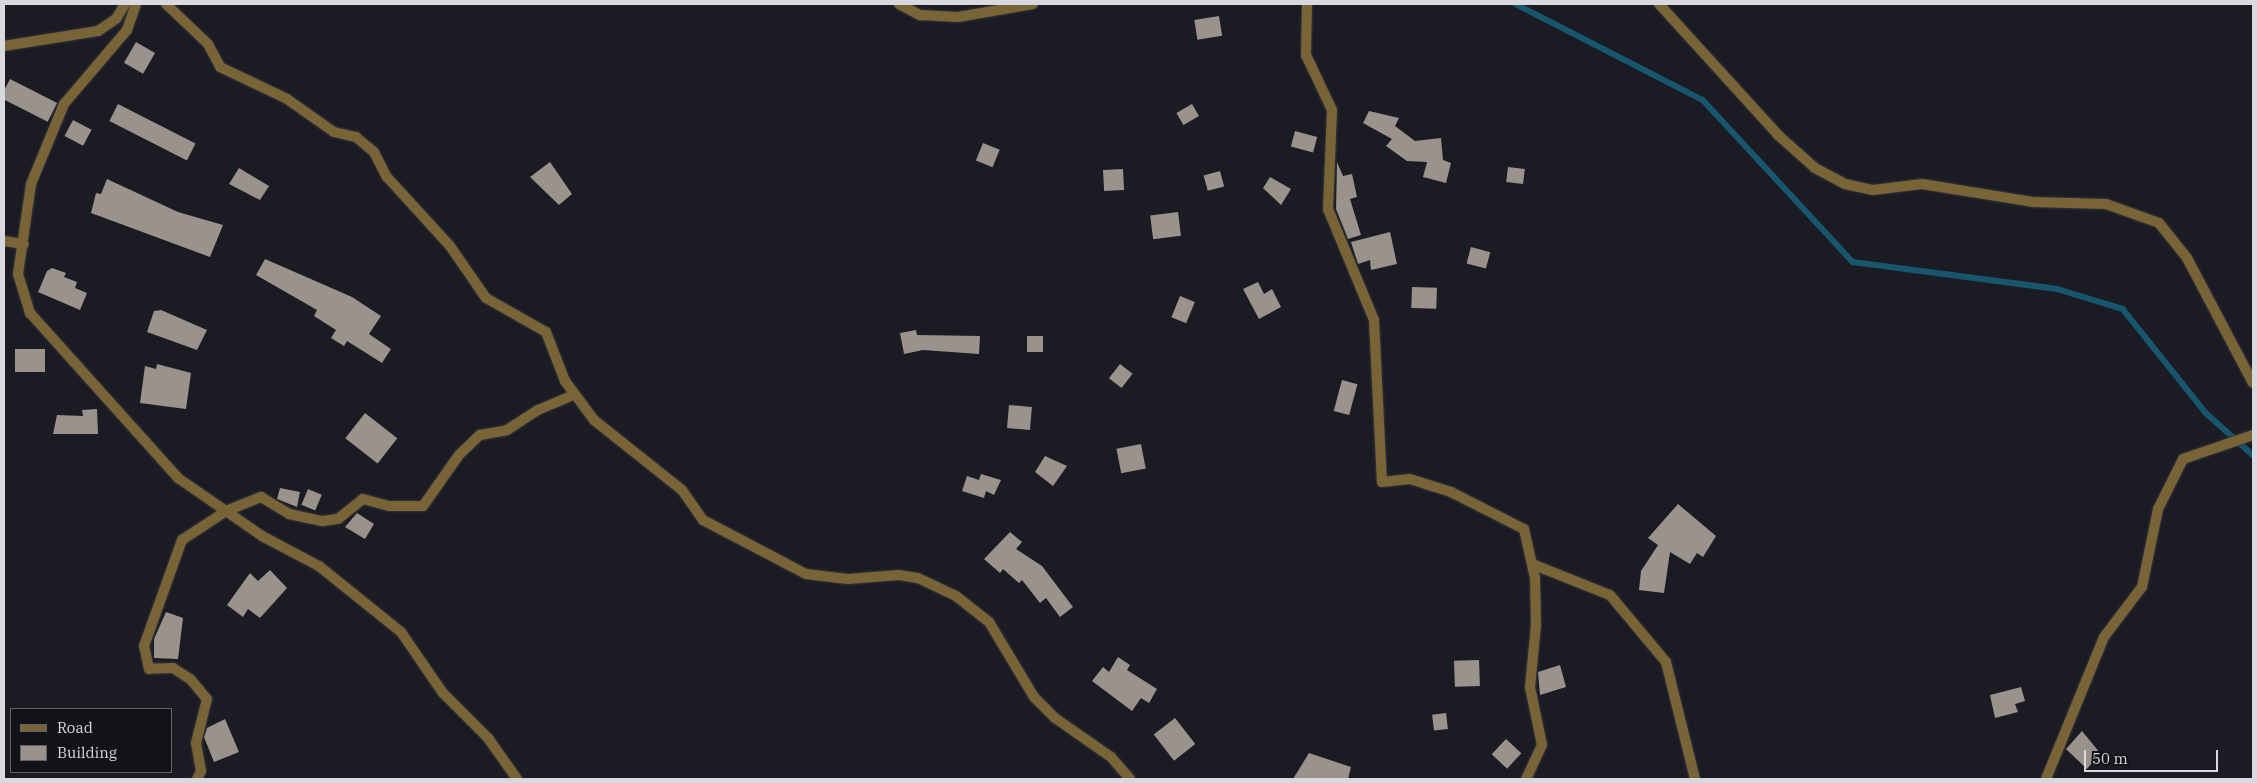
<!DOCTYPE html>
<html>
<head>
<meta charset="utf-8">
<style>
  body { margin:0 }
  #map { position:relative; width:2257px; height:783px; overflow:hidden; background:#1b1c23; font-family:"IBM Plex Serif",serif }
  div>[style] { position:absolute }
  [style*='--x'] { left:calc(var(--x)*1px); top:calc(var(--y)*1px); width:calc(var(--w)*1px); rotate:calc(var(--a)*1deg) }
  .stream>* { height:5.5px; margin:-2.75px; padding:0 2.75px; transform-origin:2.75px; border-radius:2.75px; background:#18566e }
  .building>* { inset:0; background:#99938c; transform-origin:0 0 }
  .roads { filter:drop-shadow(0 0 1px #35363d) drop-shadow(0 0 1px #35363d) }
  .street>* { height:10px; margin:-5px; padding:0 5px; transform-origin:5px; border-radius:5px; background:#786436 }
  span { translate:-50% -50%; white-space:nowrap; text-align:center; line-height:1.15; -webkit-text-stroke:5px #121319; paint-order:stroke }
  .frame { position:absolute; inset:0; border:5px solid #d8d9de; pointer-events:none }
  .legend { position:absolute; left:10px; top:708px; width:162px; height:65px; box-sizing:border-box; background:#121319; border:1px solid #616268; margin:0; padding:6px 9px; list-style:none; font-size:15px; color:#d8d9de }
  .legend li { display:flex; align-items:center; gap:10px; height:25px }
  .legend b { width:25px; border:1px solid #616268 }
  .scale { position:absolute; left:2084px; top:750px; width:134px; height:22px; box-sizing:border-box; border:2px solid #d8d9de; border-top:0; padding-left:6px; font-size:15px; line-height:18px; white-space:nowrap; color:#d8d9de; -webkit-text-stroke:4px #121319; paint-order:stroke }
</style>
</head>
<body>
<div id="map">
  <div class="stream">
    <div style="--x:1516;--y:4;--w:210;--a:27.2"></div>
    <div style="--x:1703;--y:100;--w:221;--a:47.2"></div>
    <div style="--x:1853;--y:262;--w:206;--a:7.5"></div>
    <div style="--x:2057;--y:289;--w:69;--a:16.9"></div>
    <div style="--x:2123;--y:309;--w:133;--a:51.4"></div>
    <div style="--x:2206;--y:413;--w:63;--a:41.8"></div>
  </div>
  <div class="building">
    <div style="left:1219px;top:16px;width:20px;height:25px;rotate:81deg"></div>
    <div style="left:136px;top:42px;width:22px;height:24px;rotate:30deg"></div>
    <div style="left:10px;top:79px;width:53px;height:21px;rotate:27deg"></div>
    <div style="left:118px;top:104px;width:87px;height:19px;rotate:27deg"></div>
    <div style="left:1192px;top:104px;width:14px;height:18px;rotate:60deg"></div>
    <div style="clip-path:polygon(1369px 111px,1399px 118px,1395px 126px,1415px 141px,1441px 138px,1443px 160px,1451px 163px,1446px 183px,1423px 177px,1427px 162px,1407px 161px,1386px 146px,1392px 139px,1363px 123px)"></div>
    <div style="left:73px;top:120px;width:21px;height:18px;rotate:28deg"></div>
    <div style="left:1295px;top:131px;width:23px;height:16px;rotate:15deg"></div>
    <div style="left:983px;top:143px;width:18px;height:19px;rotate:22deg"></div>
    <div style="clip-path:polygon(550px 162px,572px 194px,559px 205px,530px 177px)"></div>
    <div style="clip-path:polygon(1337px 162px,1343px 176px,1352px 174px,1357px 197px,1350px 199px,1361px 235px,1348px 239px,1336px 209px)"></div>
    <div style="left:1508px;top:167px;width:17px;height:15px;rotate:7deg"></div>
    <div style="clip-path:polygon(239px 168px,269px 186px,260px 200px,229px 184px)"></div>
    <div style="left:1123px;top:169px;width:21px;height:20px;rotate:87deg"></div>
    <div style="left:1220px;top:171px;width:16px;height:17px;rotate:75deg"></div>
    <div style="clip-path:polygon(1270px 177px,1291px 189px,1281px 205px,1263px 188px)"></div>
    <div style="clip-path:polygon(107px 179px,178px 212px,223px 225px,210px 257px,91px 213px,96px 193px,101px 194px)"></div>
    <div style="left:1178px;top:212px;width:24px;height:28px;rotate:83deg"></div>
    <div style="clip-path:polygon(1390px 232px,1397px 264px,1371px 270px,1370px 260px,1358px 264px,1351px 242px)"></div>
    <div style="left:1471px;top:247px;width:20px;height:17px;rotate:15deg"></div>
    <div style="clip-path:polygon(265px 259px,352px 297px,381px 316px,369px 334px,391px 349px,382px 363px,347px 341px,344px 346px,331px 338px,336px 330px,314px 316px,317px 310px,256px 275px)"></div>
    <div style="clip-path:polygon(52px 268px,66px 273px,64px 277px,77px 282px,75px 288px,87px 293px,80px 310px,38px 292px,47px 271px)"></div>
    <div style="clip-path:polygon(1258px 282px,1264px 294px,1272px 289px,1281px 307px,1259px 319px,1243px 289px)"></div>
    <div style="left:1412px;top:287px;width:25px;height:21px;rotate:2deg"></div>
    <div style="left:1180px;top:296px;width:16px;height:23px;rotate:22deg"></div>
    <div style="clip-path:polygon(161px 310px,207px 330px,197px 350px,147px 332px,154px 311px)"></div>
    <div style="clip-path:polygon(916px 330px,917px 335px,980px 336px,979px 354px,923px 350px,904px 354px,900px 333px)"></div>
    <div style="left:1027px;top:336px;width:16px;height:16px"></div>
    <div style="left:45px;top:349px;width:23px;height:30px;rotate:90deg"></div>
    <div style="clip-path:polygon(157px 364px,191px 373px,186px 409px,140px 403px,145px 366px,156px 369px)"></div>
    <div style="left:1120px;top:364px;width:16px;height:18px;rotate:38deg"></div>
    <div style="left:1342px;top:380px;width:16px;height:32px;rotate:15deg"></div>
    <div style="left:1009px;top:405px;width:23px;height:23px;rotate:5deg"></div>
    <div style="clip-path:polygon(97px 409px,98px 434px,53px 434px,57px 415px,83px 416px,82px 410px)"></div>
    <div style="left:365px;top:413px;width:41px;height:32px;rotate:38deg"></div>
    <div style="left:1141px;top:444px;width:25px;height:25px;rotate:79deg"></div>
    <div style="clip-path:polygon(1045px 456px,1067px 466px,1053px 486px,1035px 472px)"></div>
    <div style="clip-path:polygon(981px 474px,1001px 480px,994px 495px,986px 491px,984px 498px,962px 491px,967px 476px,979px 480px)"></div>
    <div style="clip-path:polygon(280px 488px,300px 492px,297px 507px,277px 499px)"></div>
    <div style="left:308px;top:489px;width:15px;height:17px;rotate:23deg"></div>
    <div style="clip-path:polygon(1678px 504px,1716px 536px,1703px 557px,1697px 553px,1690px 564px,1670px 552px,1664px 593px,1639px 590px,1641px 571px,1658px 545px,1648px 538px)"></div>
    <div style="clip-path:polygon(357px 513px,374px 524px,365px 539px,345px 527px)"></div>
    <div style="clip-path:polygon(1010px 532px,1022px 542px,1016px 549px,1042px 566px,1073px 607px,1060px 617px,1046px 598px,1040px 603px,1022px 580px,1019px 583px,1003px 569px,1000px 573px,984px 559px)"></div>
    <div style="clip-path:polygon(270px 570px,287px 588px,260px 618px,248px 609px,243px 617px,227px 605px,250px 573px,258px 581px)"></div>
    <div style="clip-path:polygon(166px 612px,183px 618px,178px 659px,154px 658px,154px 639px)"></div>
    <div style="clip-path:polygon(1118px 657px,1130px 665px,1127px 670px,1157px 689px,1149px 703px,1141px 698px,1132px 711px,1092px 681px,1103px 667px,1109px 672px)"></div>
    <div style="left:1479px;top:660px;width:26px;height:25px;rotate:88deg"></div>
    <div style="clip-path:polygon(1560px 665px,1566px 687px,1540px 695px,1538px 672px)"></div>
    <div style="clip-path:polygon(2021px 687px,2025px 701px,2015px 704px,2018px 712px,1995px 718px,1990px 695px)"></div>
    <div style="left:1446px;top:713px;width:16px;height:14px;rotate:83deg"></div>
    <div style="left:1175px;top:718px;width:33px;height:27px;rotate:52deg"></div>
    <div style="clip-path:polygon(225px 719px,239px 752px,214px 762px,204px 737px,207px 728px)"></div>
    <div style="clip-path:polygon(2082px 731px,2100px 753px,2087px 769px,2066px 749px)"></div>
    <div style="left:1506px;top:739px;width:21px;height:21px;rotate:43deg"></div>
    <div style="clip-path:polygon(1309px 753px,1351px 767px,1348px 779px,1293px 779px)"></div>
  </div>
  <div class="roads">
    <div class="street">
      <div style="--x:136;--y:4;--w:28;--a:109"></div>
      <div style="--x:127;--y:30;--w:97;--a:130.4"></div>
      <div style="--x:64;--y:104;--w:87;--a:112.4"></div>
      <div style="--x:31;--y:184;--w:91;--a:98.2"></div>
      <div style="--x:18;--y:274;--w:41;--a:72.9"></div>
      <div style="--x:30;--y:313;--w:222;--a:48.1"></div>
      <div style="--x:178;--y:478;--w:102;--a:34.6"></div>
      <div style="--x:262;--y:536;--w:64;--a:27.8"></div>
      <div style="--x:319;--y:566;--w:105;--a:38.8"></div>
      <div style="--x:401;--y:632;--w:74;--a:55.5"></div>
      <div style="--x:443;--y:693;--w:64;--a:45"></div>
      <div style="--x:488;--y:738;--w:50;--a:54.7"></div>
      <div style="--x:166;--y:4;--w:58;--a:43.6"></div>
      <div style="--x:208;--y:44;--w:26;--a:62"></div>
      <div style="--x:220;--y:67;--w:74;--a:25.5"></div>
      <div style="--x:287;--y:99;--w:57;--a:35.1"></div>
      <div style="--x:334;--y:132;--w:23;--a:13"></div>
      <div style="--x:356;--y:137;--w:23;--a:40"></div>
      <div style="--x:374;--y:152;--w:28;--a:63"></div>
      <div style="--x:387;--y:177;--w:93;--a:47.6"></div>
      <div style="--x:450;--y:246;--w:63;--a:55.3"></div>
      <div style="--x:486;--y:298;--w:69;--a:29.5"></div>
      <div style="--x:546;--y:332;--w:53;--a:68.8"></div>
      <div style="--x:565;--y:381;--w:49;--a:53.4"></div>
      <div style="--x:594;--y:420;--w:112;--a:38.5"></div>
      <div style="--x:682;--y:490;--w:37;--a:55"></div>
      <div style="--x:703;--y:520;--w:116;--a:27.7"></div>
      <div style="--x:806;--y:574;--w:42;--a:6.8"></div>
      <div style="--x:848;--y:579;--w:51;--a:-4.5"></div>
      <div style="--x:899;--y:575;--w:19;--a:9"></div>
      <div style="--x:918;--y:578;--w:42;--a:25.3"></div>
      <div style="--x:956;--y:596;--w:42;--a:38.2"></div>
      <div style="--x:989;--y:622;--w:87;--a:59"></div>
      <div style="--x:1034;--y:697;--w:30;--a:45"></div>
      <div style="--x:1055;--y:718;--w:68;--a:34.9"></div>
      <div style="--x:1111;--y:757;--w:29;--a:49"></div>
      <div style="--x:899;--y:4;--w:24;--a:28"></div>
      <div style="--x:920;--y:15;--w:38;--a:3"></div>
      <div style="--x:958;--y:17;--w:76;--a:-9.8"></div>
      <div style="--x:1307;--y:4;--w:51;--a:91.1"></div>
      <div style="--x:1306;--y:55;--w:61;--a:64.7"></div>
      <div style="--x:1332;--y:110;--w:99;--a:92.3"></div>
      <div style="--x:1328;--y:209;--w:120;--a:67.5"></div>
      <div style="--x:1374;--y:320;--w:162;--a:87.2"></div>
      <div style="--x:1382;--y:482;--w:28;--a:-6"></div>
      <div style="--x:1410;--y:479;--w:43;--a:17.6"></div>
      <div style="--x:1451;--y:492;--w:82;--a:26.9"></div>
      <div style="--x:1524;--y:529;--w:50;--a:77.3"></div>
      <div style="--x:1535;--y:578;--w:47;--a:88.8"></div>
      <div style="--x:1536;--y:625;--w:62;--a:95.5"></div>
      <div style="--x:1530;--y:687;--w:59;--a:78.3"></div>
      <div style="--x:1542;--y:745;--w:38;--a:115"></div>
      <div style="--x:1659;--y:4;--w:177;--a:47.7"></div>
      <div style="--x:1778;--y:135;--w:50;--a:41.7"></div>
      <div style="--x:1815;--y:168;--w:34;--a:28"></div>
      <div style="--x:1845;--y:184;--w:29;--a:12"></div>
      <div style="--x:1873;--y:190;--w:49;--a:-7"></div>
      <div style="--x:1922;--y:184;--w:112;--a:9.2"></div>
      <div style="--x:2033;--y:202;--w:73;--a:1.6"></div>
      <div style="--x:2106;--y:204;--w:56;--a:19.7"></div>
      <div style="--x:2159;--y:223;--w:45;--a:51.3"></div>
      <div style="--x:2187;--y:258;--w:141;--a:62.2"></div>
      <div style="--x:4;--y:46;--w:95;--a:-9.1"></div>
      <div style="--x:98;--y:31;--w:22;--a:-34"></div>
      <div style="--x:116;--y:19;--w:17;--a:-59"></div>
      <div style="--x:4;--y:241;--w:20;--a:9"></div>
      <div style="--x:1532;--y:564;--w:84;--a:21.7"></div>
      <div style="--x:1610;--y:595;--w:87;--a:50.1"></div>
      <div style="--x:1666;--y:662;--w:121;--a:76.1"></div>
      <div style="--x:197;--y:779;--w:9;--a:-63"></div>
      <div style="--x:201;--y:771;--w:28;--a:-100"></div>
      <div style="--x:196;--y:743;--w:45;--a:-76"></div>
      <div style="--x:207;--y:699;--w:26;--a:-130"></div>
      <div style="--x:190;--y:679;--w:20;--a:-147"></div>
      <div style="--x:173;--y:668;--w:24;--a:178"></div>
      <div style="--x:149;--y:669;--w:24;--a:-102"></div>
      <div style="--x:144;--y:646;--w:113;--a:-70.3"></div>
      <div style="--x:182;--y:540;--w:53;--a:-33.4"></div>
      <div style="--x:226;--y:511;--w:38;--a:-22"></div>
      <div style="--x:261;--y:497;--w:33;--a:31"></div>
      <div style="--x:289;--y:514;--w:35;--a:12"></div>
      <div style="--x:323;--y:521;--w:15;--a:-8"></div>
      <div style="--x:338;--y:519;--w:32;--a:-39"></div>
      <div style="--x:363;--y:499;--w:27;--a:15"></div>
      <div style="--x:389;--y:506;--w:34;--a:0"></div>
      <div style="--x:423;--y:506;--w:62;--a:-54.8"></div>
      <div style="--x:459;--y:455;--w:29;--a:-44"></div>
      <div style="--x:480;--y:435;--w:27;--a:-10"></div>
      <div style="--x:507;--y:430;--w:37;--a:-33"></div>
      <div style="--x:538;--y:410;--w:39;--a:-23"></div>
      <div style="--x:2046;--y:779;--w:153;--a:-67.8"></div>
      <div style="--x:2104;--y:637;--w:63;--a:-52.8"></div>
      <div style="--x:2142;--y:587;--w:80;--a:-78.4"></div>
      <div style="--x:2158;--y:509;--w:56;--a:-63.4"></div>
      <div style="--x:2183;--y:459;--w:74;--a:-18.9"></div>
    </div>
  </div>
  <div class="frame"></div>
  <ul class="legend">
  <li><b style="height:6px;background:#786436"></b>Road</li>
  <li><b style="height:14px;background:#99938c"></b>Building</li>
  </ul>
  <div class="scale">50 m</div>
</div>
</body>
</html>
